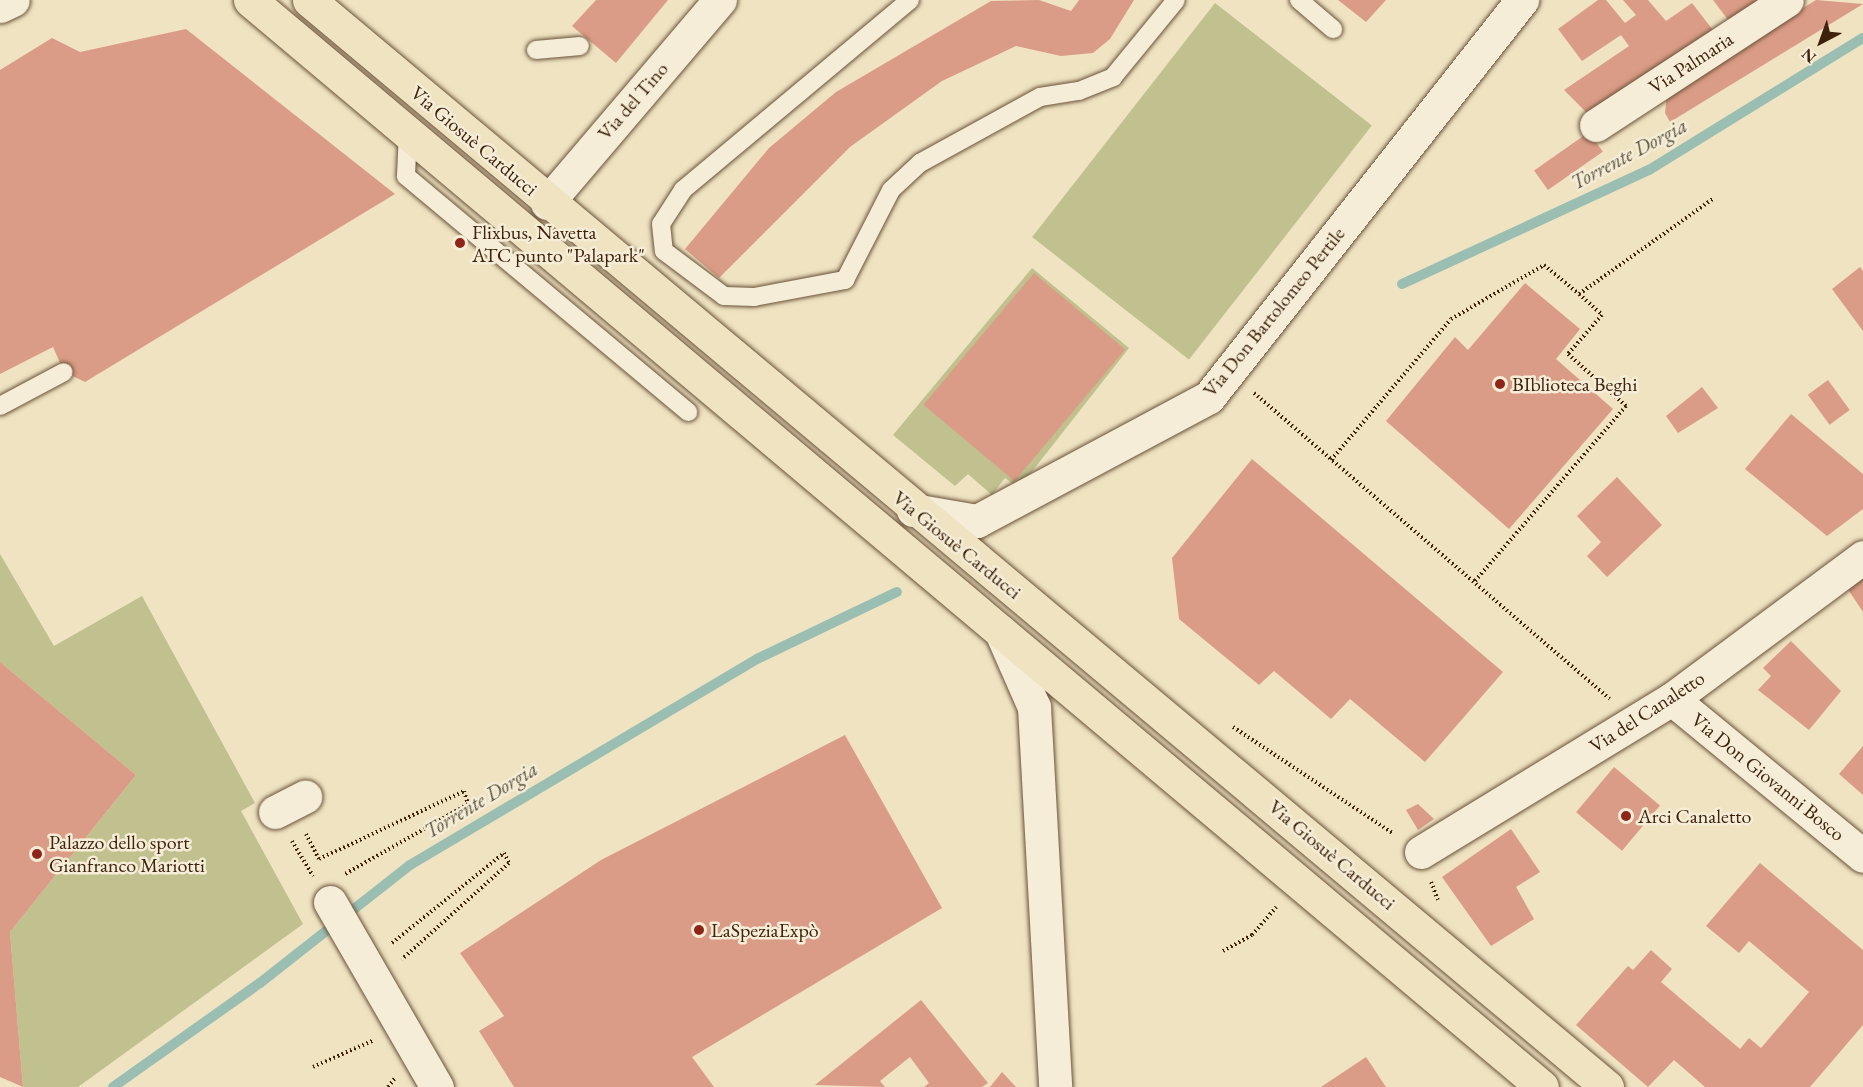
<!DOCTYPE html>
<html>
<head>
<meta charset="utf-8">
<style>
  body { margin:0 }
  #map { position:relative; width:1863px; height:1087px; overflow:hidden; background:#efe3c2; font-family:"EB Garamond",serif }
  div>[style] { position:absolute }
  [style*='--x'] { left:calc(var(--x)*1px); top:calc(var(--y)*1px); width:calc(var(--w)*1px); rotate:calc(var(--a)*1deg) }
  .green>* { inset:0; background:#c0c18e; transform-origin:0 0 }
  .stream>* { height:10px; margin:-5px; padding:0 5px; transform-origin:5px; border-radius:5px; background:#9abeb2 }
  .building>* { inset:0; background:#db9c87; transform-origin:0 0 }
  .path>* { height:4px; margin-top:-2px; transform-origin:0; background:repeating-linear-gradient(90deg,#3e220b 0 1.5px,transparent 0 4.5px) }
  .roads { filter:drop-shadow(0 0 2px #6a5239) drop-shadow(0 0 2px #6a5239) }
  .lane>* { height:18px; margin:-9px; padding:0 9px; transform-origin:9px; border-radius:9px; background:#f5edd7 }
  .street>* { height:33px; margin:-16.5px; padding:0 16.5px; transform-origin:16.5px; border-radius:16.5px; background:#f5edd7 }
  .primary>* { height:33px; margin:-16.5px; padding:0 16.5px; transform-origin:16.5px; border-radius:16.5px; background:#efe3c2 }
  .dots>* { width:16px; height:16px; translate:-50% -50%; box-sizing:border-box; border:3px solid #f5edd7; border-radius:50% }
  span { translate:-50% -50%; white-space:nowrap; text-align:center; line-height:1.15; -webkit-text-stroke:5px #f5edd7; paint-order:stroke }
  .street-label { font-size:20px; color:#3e220b }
  .poi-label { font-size:20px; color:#3e220b }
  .left { translate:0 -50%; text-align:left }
  .water-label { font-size:21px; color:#5a513d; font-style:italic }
  .north { position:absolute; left:1791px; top:12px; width:60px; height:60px; -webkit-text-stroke:4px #f5edd7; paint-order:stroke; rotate:221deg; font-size:16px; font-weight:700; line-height:24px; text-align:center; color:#3e220b }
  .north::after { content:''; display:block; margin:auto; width:21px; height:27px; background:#3e220b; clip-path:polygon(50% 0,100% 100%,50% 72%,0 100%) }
</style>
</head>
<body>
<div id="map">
  <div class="green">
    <div style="left:1215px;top:3px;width:199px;height:297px;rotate:38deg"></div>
    <div style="clip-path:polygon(1032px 268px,1129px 348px,1019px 488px,1005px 478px,992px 495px,968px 474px,955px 486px,893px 435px)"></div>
    <div style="clip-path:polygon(0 554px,54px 646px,142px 596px,255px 803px,241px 811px,303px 924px,78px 1087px,23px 1087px,10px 932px,136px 775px,0 662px)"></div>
  </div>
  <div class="stream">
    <div style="--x:1402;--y:284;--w:272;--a:-24.8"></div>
    <div style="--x:1649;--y:170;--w:251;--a:-31.7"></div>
    <div style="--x:113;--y:1087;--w:180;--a:-35.3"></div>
    <div style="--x:260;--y:983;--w:191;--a:-38.2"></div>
    <div style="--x:410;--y:865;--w:404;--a:-30.7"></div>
    <div style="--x:757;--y:659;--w:155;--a:-25.6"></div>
  </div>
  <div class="building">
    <div style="clip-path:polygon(596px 0,668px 0,616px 63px,572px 26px)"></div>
    <div style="clip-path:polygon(1039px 0,1071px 11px,1079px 0,1134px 0,1110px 39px,1093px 53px,1061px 56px,1016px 46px,942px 81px,850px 147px,719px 278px,685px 249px,769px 148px,836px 92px,991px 1px)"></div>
    <div style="clip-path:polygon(1338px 0,1386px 0,1366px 22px)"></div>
    <div style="clip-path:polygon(1598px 0,1606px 0,1625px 23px,1636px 15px,1623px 0,1648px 0,1666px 21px,1692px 3px,1716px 34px,1592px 118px,1564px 90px,1629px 46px,1621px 35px,1582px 61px,1558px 29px)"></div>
    <div style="clip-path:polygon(1713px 0,1759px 0,1729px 21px)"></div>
    <div style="clip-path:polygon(1816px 0,1863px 4px,1670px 122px,1665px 113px,1667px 93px)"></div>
    <div style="clip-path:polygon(186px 29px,395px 194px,85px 382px,64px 372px,53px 347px,0 374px,0 70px,52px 38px,80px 52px)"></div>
    <div style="left:1589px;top:132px;width:24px;height:67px;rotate:55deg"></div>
    <div style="clip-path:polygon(1860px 267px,1863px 271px,1863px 331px,1832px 289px)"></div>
    <div style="left:1034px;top:273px;width:119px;height:172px;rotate:40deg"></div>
    <div style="clip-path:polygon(1525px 283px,1580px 329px,1556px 359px,1613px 409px,1509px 529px,1386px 421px,1455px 337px,1468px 350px)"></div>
    <div style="left:1828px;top:380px;width:37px;height:25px;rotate:54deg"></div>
    <div style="clip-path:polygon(1702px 387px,1718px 408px,1678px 433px,1666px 416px)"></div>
    <div style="clip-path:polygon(1791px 414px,1863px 474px,1863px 509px,1827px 536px,1745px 469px)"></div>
    <div style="clip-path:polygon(1252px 459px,1503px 672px,1425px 762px,1350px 699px,1331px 719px,1274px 671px,1259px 685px,1179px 619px,1172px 558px)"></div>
    <div style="clip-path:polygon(1617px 477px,1662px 525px,1607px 577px,1587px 556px,1601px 542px,1577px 516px)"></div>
    <div style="clip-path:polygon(1863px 578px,1863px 612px,1847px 588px)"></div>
    <div style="clip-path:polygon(1791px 641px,1841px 691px,1809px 730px,1758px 690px,1771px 676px,1763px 668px)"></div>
    <div style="clip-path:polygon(0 662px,136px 775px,10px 932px,23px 1087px,0 1077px)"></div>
    <div style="clip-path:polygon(845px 735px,942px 908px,692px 1057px,714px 1087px,514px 1087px,479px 1031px,504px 1016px,460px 953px,601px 860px)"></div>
    <div style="clip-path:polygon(1863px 746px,1863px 795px,1839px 774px)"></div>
    <div style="left:1614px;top:767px;width:60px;height:59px;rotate:40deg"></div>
    <div style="clip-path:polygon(1418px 804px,1434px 819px,1418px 830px,1406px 810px)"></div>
    <div style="clip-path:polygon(1511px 829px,1540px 872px,1516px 887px,1534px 919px,1491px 946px,1442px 877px)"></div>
    <div style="clip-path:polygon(1760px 863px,1863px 950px,1863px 1025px,1810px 1087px,1705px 1087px,1674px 1060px,1648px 1087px,1576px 1025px,1628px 966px,1633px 970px,1651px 950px,1672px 969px,1661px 982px,1740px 1049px,1749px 1038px,1761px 1048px,1809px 992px,1749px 941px,1739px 953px,1706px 926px)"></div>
    <div style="clip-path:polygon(921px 1000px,988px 1083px,982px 1087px,924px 1087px,929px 1083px,910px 1057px,880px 1081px,885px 1087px,815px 1085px)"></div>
    <div style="clip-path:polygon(1366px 1057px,1386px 1087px,1321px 1087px)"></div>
    <div style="clip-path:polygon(1002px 1072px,1016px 1087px,990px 1087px)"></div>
  </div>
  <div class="path">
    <div style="--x:1579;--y:294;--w:166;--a:-35.4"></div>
    <div style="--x:1254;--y:393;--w:469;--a:40.7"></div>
    <div style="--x:1331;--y:460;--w:185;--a:-49.6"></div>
    <div style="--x:1451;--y:319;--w:108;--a:-30.1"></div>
    <div style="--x:1544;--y:265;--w:45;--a:39.6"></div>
    <div style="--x:1579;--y:294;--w:31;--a:42"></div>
    <div style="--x:1602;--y:315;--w:52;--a:131.1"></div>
    <div style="--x:1568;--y:354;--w:78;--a:41.9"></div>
    <div style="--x:1626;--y:406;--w:233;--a:130.8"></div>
    <div style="--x:1233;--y:727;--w:193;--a:33.6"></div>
    <div style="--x:306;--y:834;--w:28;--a:63"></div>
    <div style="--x:319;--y:859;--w:160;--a:-25.1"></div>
    <div style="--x:464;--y:791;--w:14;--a:73"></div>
    <div style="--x:468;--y:804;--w:142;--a:150.4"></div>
    <div style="--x:292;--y:841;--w:41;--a:59"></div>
    <div style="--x:1431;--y:882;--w:19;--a:69"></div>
    <div style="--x:392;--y:943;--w:144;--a:-38.8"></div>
    <div style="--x:504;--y:853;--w:11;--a:63"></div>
    <div style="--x:509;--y:863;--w:144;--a:138.1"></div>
    <div style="--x:1223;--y:951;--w:33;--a:-29"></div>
    <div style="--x:1252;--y:935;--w:37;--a:-49"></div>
    <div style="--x:313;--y:1067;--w:67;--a:-23.9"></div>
    <div style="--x:388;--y:1087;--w:11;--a:-52"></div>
  </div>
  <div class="roads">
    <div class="lane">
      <div style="--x:910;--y:0;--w:296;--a:140.1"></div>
      <div style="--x:683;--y:190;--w:40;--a:122.9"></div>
      <div style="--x:661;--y:224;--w:27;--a:84"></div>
      <div style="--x:664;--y:251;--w:75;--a:36.9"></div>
      <div style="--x:724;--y:296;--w:30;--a:2"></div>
      <div style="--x:754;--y:297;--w:93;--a:-10.6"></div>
      <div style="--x:845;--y:280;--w:101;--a:-62.9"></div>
      <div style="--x:891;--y:190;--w:40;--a:-43"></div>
      <div style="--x:920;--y:163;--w:137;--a:-28.8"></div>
      <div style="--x:1040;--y:97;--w:39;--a:-9"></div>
      <div style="--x:1079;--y:91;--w:37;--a:-22"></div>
      <div style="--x:1113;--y:77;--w:99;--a:-50.7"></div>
      <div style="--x:1299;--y:0;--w:45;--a:40.5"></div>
      <div style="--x:536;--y:50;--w:44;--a:-5.2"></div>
      <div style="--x:408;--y:133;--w:43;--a:92.7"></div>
      <div style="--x:406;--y:176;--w:368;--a:39.9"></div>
      <div style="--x:0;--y:406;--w:72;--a:-28"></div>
    </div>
    <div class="street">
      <div style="--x:0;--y:6;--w:14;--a:-25"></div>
      <div style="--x:1596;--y:125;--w:228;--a:-33.2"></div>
      <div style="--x:547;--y:203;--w:267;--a:-49.6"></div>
      <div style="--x:913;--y:510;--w:65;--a:9.8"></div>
      <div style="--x:977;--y:521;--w:263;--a:-28.1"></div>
      <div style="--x:1209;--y:397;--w:506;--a:-51.75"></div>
      <div style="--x:1001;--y:632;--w:82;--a:66.3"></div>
      <div style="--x:1034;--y:707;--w:381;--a:86.8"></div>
      <div style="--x:1672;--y:699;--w:247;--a:39.4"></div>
      <div style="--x:275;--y:812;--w:34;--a:-27"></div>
      <div style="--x:1421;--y:852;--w:294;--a:-31.4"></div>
      <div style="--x:1672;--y:699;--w:238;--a:-36.6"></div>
      <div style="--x:330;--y:902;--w:214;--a:60"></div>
    </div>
    <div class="primary">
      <div style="--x:250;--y:0;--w:1688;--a:40.07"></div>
      <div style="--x:309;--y:0;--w:1693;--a:39.94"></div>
    </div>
  </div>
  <div class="dots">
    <div style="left:460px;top:243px;background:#8f2418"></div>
    <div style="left:1500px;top:384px;background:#8f2418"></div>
    <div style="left:1626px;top:816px;background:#8f2418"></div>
    <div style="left:37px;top:854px;background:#8f2418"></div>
    <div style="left:699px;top:930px;background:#8f2418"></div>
  </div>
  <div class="street-label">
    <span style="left:1691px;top:63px;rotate:-33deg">Via Palmaria</span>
    <span style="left:633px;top:101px;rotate:-49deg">Via del Tino</span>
    <span style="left:474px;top:141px;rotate:40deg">Via Giosuè Carducci</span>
    <span style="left:1274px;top:312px;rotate:-51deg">Via Don Bartolomeo Pertile</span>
    <span style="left:957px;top:545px;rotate:39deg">Via Giosuè Carducci</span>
    <span style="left:1647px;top:712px;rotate:-33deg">Via del Canaletto</span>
    <span style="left:1768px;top:777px;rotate:39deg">Via Don Giovanni Bosco</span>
    <span style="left:1332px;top:855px;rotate:40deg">Via Giosuè Carducci</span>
  </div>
  <div class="poi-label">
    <span class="left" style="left:472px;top:244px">Flixbus, Navetta<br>ATC punto "Palapark"</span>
    <span class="left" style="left:1512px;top:384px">BIblioteca Beghi</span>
    <span class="left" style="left:1638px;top:816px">Arci Canaletto</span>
    <span class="left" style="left:49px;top:854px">Palazzo dello sport<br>Gianfranco Mariotti</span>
    <span class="left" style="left:711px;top:930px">LaSpeziaExpò</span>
  </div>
  <div class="water-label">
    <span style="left:1629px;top:154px;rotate:-28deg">Torrente Dorgia</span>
    <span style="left:481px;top:800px;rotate:-31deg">Torrente Dorgia</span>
  </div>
  <div class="north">N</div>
</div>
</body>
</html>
